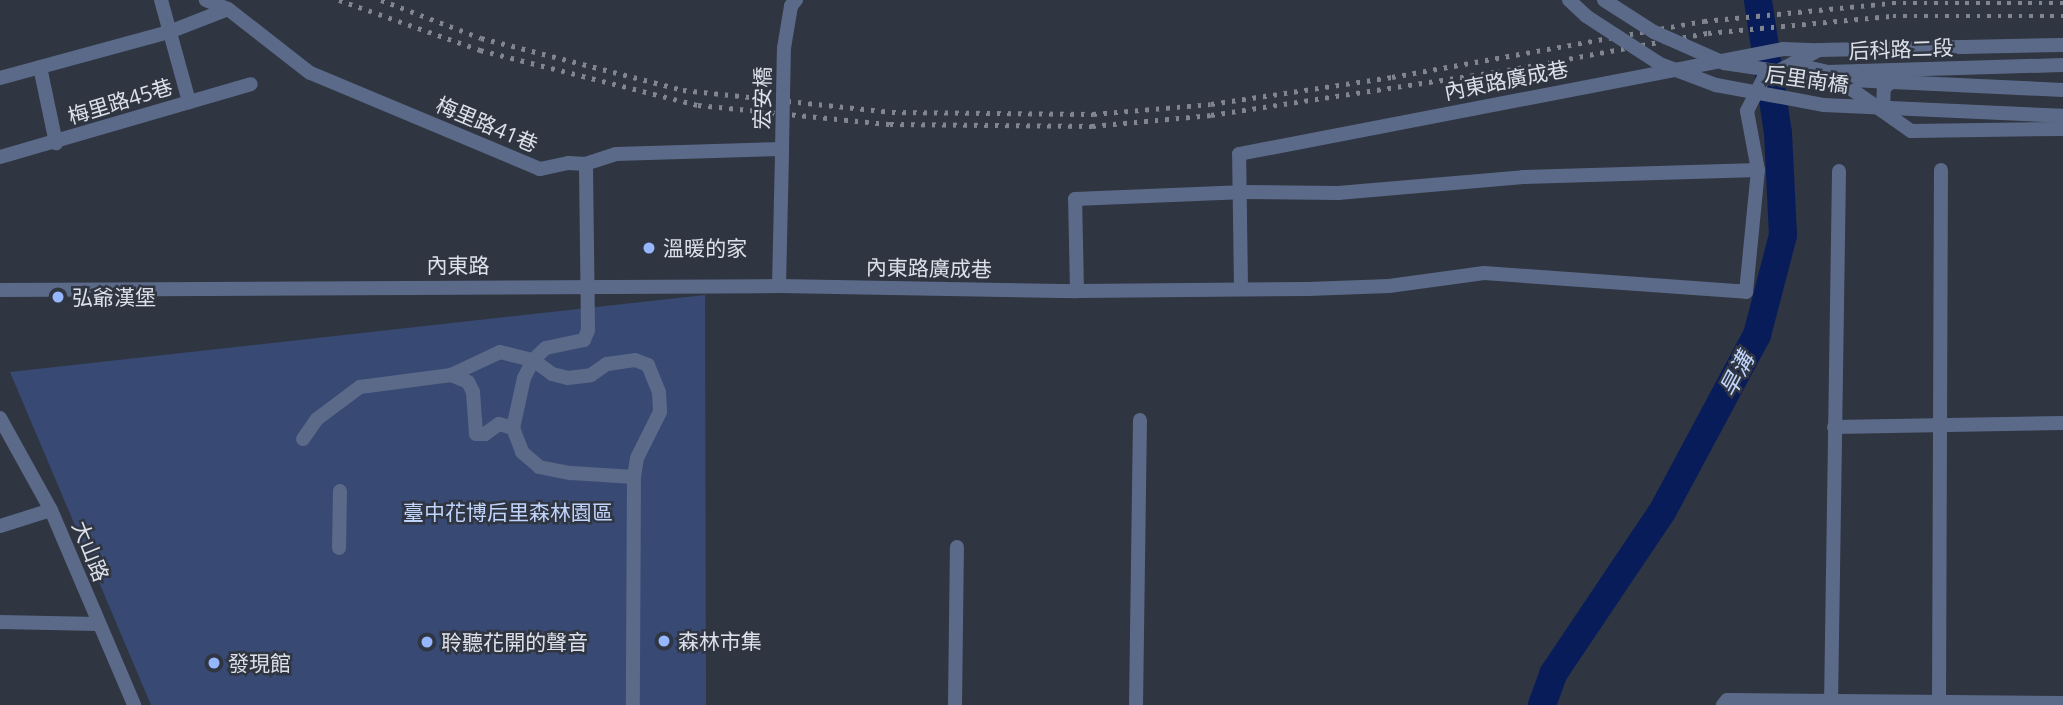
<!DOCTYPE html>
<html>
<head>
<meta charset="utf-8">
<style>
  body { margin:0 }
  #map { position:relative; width:2063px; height:705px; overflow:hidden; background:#2f3541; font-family:"Open Sans","Noto Sans TC",sans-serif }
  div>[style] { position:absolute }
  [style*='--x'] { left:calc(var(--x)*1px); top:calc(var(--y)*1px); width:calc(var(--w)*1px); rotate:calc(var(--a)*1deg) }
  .green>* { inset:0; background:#384a73 }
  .river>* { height:28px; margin:-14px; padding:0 14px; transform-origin:14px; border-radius:14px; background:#091c5a }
  .minor>* { height:14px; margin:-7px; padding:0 7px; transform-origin:7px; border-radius:7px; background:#5c6a89 }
  .rail>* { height:4.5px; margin-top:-2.25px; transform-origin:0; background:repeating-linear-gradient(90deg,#80858f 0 3.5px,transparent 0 10.5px) }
  .minor-bridge>* { height:14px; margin:-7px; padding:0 7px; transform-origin:7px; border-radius:7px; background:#5c6a89 }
  .dots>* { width:19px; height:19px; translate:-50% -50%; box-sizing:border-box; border:4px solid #2f3541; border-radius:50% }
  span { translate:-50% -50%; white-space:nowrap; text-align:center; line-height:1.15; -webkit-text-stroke:5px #2f3541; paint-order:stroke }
  .street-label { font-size:21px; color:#dce0e8 }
  .poi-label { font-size:21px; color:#dce0e8 }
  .left { translate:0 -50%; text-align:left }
  .park-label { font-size:21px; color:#c0d3fa }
  .water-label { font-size:23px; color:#c1d4fb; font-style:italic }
</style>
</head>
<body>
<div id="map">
  <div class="green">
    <div style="clip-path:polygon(705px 295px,706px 705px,151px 705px,10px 372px)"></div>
  </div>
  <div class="river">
    <div style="--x:1542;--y:705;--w:33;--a:-70"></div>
    <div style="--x:1553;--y:674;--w:195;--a:-56.1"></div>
    <div style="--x:1662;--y:512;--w:201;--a:-61.8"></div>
    <div style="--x:1757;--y:335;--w:103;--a:-75.4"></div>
    <div style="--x:1783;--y:235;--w:102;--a:-92.8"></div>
    <div style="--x:1778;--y:133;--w:134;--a:-98.6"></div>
  </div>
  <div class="minor">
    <div style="--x:161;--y:0;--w:106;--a:74.6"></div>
    <div style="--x:784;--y:48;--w:43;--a:-80.5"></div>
    <div style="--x:791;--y:6;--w:8;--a:-50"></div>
    <div style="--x:1793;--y:64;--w:35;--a:13"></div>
    <div style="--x:1827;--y:72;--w:236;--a:-1.7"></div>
    <div style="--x:40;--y:67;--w:78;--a:78.1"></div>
    <div style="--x:1834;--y:77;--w:94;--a:35"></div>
    <div style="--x:1911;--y:131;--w:152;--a:-0.8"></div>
    <div style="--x:0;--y:78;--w:175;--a:-15.2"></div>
    <div style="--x:169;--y:32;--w:63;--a:-21.3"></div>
    <div style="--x:1883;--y:111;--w:23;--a:-88"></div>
    <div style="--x:1884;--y:88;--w:17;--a:-40"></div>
    <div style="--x:0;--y:157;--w:261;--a:-16.2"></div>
    <div style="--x:779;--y:286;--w:298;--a:1"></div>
    <div style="--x:1077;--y:291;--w:231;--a:-0.5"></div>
    <div style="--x:1308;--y:289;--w:81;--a:-2.1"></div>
    <div style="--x:1389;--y:286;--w:96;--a:-7.8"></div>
    <div style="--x:1484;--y:273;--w:263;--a:4.1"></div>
    <div style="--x:1746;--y:292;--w:123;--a:-84.4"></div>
    <div style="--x:1758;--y:170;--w:60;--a:-100.6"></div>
    <div style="--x:1747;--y:111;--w:36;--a:-63"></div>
    <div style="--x:1763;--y:79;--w:63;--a:-27.4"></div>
    <div style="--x:1819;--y:50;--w:244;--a:-1.2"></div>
    <div style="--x:1241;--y:289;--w:135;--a:-90.8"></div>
    <div style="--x:1239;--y:154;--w:554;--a:-10.92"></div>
    <div style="--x:1783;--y:49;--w:33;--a:2"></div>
    <div style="--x:0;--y:290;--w:779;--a:-0.29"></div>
    <div style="--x:779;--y:286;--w:137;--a:-88.7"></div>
    <div style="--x:782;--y:149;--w:166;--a:178.3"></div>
    <div style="--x:616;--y:154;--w:32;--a:162"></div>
    <div style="--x:586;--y:164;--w:18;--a:-177"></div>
    <div style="--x:568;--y:163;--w:29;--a:168"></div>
    <div style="--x:540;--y:169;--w:249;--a:-157.3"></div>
    <div style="--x:310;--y:73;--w:104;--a:-142"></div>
    <div style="--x:228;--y:9;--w:24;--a:-158"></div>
    <div style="--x:1077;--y:291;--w:92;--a:-91.2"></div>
    <div style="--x:1075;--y:199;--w:164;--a:-2.4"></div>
    <div style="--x:1239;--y:192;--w:99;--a:0.6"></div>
    <div style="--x:1338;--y:193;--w:186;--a:-4.9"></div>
    <div style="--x:1523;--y:177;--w:235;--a:-1.7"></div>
    <div style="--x:451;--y:375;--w:18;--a:22"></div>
    <div style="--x:468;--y:382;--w:11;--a:63"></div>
    <div style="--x:473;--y:392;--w:42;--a:85.9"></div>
    <div style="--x:476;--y:434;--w:9;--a:0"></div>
    <div style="--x:485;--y:434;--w:17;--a:-36"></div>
    <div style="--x:499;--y:424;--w:15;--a:16"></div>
    <div style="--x:513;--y:428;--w:26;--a:69"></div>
    <div style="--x:522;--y:452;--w:23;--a:41"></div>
    <div style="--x:539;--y:467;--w:33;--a:11"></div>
    <div style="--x:571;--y:473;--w:63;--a:3.6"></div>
    <div style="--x:0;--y:418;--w:105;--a:61"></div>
    <div style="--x:51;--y:510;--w:212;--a:66.9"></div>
    <div style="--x:1834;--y:427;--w:229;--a:-1"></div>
    <div style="--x:513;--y:428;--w:51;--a:-77.6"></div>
    <div style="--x:524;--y:378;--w:20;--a:-63"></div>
    <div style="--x:533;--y:360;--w:18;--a:-43"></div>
    <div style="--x:546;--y:348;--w:39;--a:-12"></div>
    <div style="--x:584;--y:340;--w:11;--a:-68"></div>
    <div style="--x:588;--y:330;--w:166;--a:-90.7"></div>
    <div style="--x:303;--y:439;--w:24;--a:-55"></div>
    <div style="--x:317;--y:419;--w:54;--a:-36.7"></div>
    <div style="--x:360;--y:387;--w:92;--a:-7.5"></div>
    <div style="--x:451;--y:375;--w:54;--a:-25.1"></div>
    <div style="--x:500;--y:352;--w:34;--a:14"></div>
    <div style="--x:533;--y:360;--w:24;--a:36"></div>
    <div style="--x:552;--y:374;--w:16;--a:14"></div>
    <div style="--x:568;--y:378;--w:23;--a:-7"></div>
    <div style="--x:591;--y:375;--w:19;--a:-35"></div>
    <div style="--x:607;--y:364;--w:28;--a:-8"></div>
    <div style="--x:635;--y:360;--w:14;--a:21"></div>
    <div style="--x:648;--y:365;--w:29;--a:68"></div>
    <div style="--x:659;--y:392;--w:20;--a:87"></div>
    <div style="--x:660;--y:412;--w:51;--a:116.6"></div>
    <div style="--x:637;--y:458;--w:19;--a:99"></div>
    <div style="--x:634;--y:477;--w:228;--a:90.3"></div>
    <div style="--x:0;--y:526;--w:53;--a:-17.4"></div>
    <div style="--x:339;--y:548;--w:57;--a:-89"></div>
    <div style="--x:0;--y:622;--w:98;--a:1.2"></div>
    <div style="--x:955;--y:705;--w:158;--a:-89.3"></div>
    <div style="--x:1136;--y:705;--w:285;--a:-89.2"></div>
    <div style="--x:1723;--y:705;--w:6;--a:-51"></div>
    <div style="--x:1727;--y:700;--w:336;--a:0.5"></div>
    <div style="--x:1831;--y:705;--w:534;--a:-89.14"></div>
    <div style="--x:1939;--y:705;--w:535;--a:-89.79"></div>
  </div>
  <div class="rail">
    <div style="--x:339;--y:0;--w:150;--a:19.5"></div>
    <div style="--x:480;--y:50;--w:225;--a:14.2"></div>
    <div style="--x:698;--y:105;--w:193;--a:5.7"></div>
    <div style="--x:890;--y:124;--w:202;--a:0.6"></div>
    <div style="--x:1092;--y:126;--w:120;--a:-5.3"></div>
    <div style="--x:1211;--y:115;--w:289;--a:-8.6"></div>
    <div style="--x:1497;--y:72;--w:215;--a:-10.5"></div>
    <div style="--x:1708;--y:33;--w:186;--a:-5.3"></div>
    <div style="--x:1893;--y:16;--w:170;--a:0"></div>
    <div style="--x:381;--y:0;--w:107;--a:20.8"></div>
    <div style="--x:481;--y:38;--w:209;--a:14.4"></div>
    <div style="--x:683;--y:90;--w:210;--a:6"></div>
    <div style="--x:892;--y:112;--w:201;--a:0.6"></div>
    <div style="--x:1093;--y:114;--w:118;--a:-4.8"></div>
    <div style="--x:1211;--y:104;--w:183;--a:-8.5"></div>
    <div style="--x:1392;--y:77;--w:317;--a:-10.2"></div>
    <div style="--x:1704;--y:21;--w:189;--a:-5.5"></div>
    <div style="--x:1892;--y:3;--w:171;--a:0"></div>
  </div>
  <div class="minor-bridge">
    <div style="--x:1569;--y:0;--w:23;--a:43"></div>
    <div style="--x:1586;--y:16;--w:88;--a:33"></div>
    <div style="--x:1660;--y:64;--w:60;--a:20.6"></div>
    <div style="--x:1716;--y:85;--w:110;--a:10.5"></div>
    <div style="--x:1824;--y:105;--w:239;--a:2.6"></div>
    <div style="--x:1604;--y:0;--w:59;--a:32.6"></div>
    <div style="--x:1654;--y:32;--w:77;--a:23.9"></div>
    <div style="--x:1724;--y:63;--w:107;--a:8.6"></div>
    <div style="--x:1830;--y:79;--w:233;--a:2.7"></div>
    <div style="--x:782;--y:149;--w:101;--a:-88.9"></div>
  </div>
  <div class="dots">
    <div style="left:649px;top:248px;background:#96b6fd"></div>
    <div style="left:58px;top:297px;background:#96b6fd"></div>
    <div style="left:664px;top:641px;background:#96b6fd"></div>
    <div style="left:427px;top:642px;background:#96b6fd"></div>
    <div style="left:214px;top:663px;background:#96b6fd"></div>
  </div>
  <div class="street-label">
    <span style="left:1901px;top:49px;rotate:-2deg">后科路二段</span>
    <span style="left:1807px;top:79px;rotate:8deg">后里南橋</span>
    <span style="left:1506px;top:80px;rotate:-11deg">內東路廣成巷</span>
    <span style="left:762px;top:98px;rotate:-89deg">宏安橋</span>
    <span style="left:120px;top:101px;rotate:-17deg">梅里路45巷</span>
    <span style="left:487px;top:124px;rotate:23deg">梅里路41巷</span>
    <span style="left:458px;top:265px">內東路</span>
    <span style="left:929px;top:268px;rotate:1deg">內東路廣成巷</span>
    <span style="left:91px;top:551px;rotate:68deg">大山路</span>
  </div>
  <div class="poi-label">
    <span class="left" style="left:663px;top:248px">溫暖的家</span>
    <span class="left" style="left:72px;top:297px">弘爺漢堡</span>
    <span class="left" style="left:678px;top:641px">森林市集</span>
    <span class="left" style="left:441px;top:642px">聆聽花開的聲音</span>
    <span class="left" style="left:228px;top:663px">發現館</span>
  </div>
  <div class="park-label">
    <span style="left:508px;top:512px">臺中花博后里森林園區</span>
  </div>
  <div class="water-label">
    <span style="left:1736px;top:374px;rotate:-62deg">旱溝</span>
  </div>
</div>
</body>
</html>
